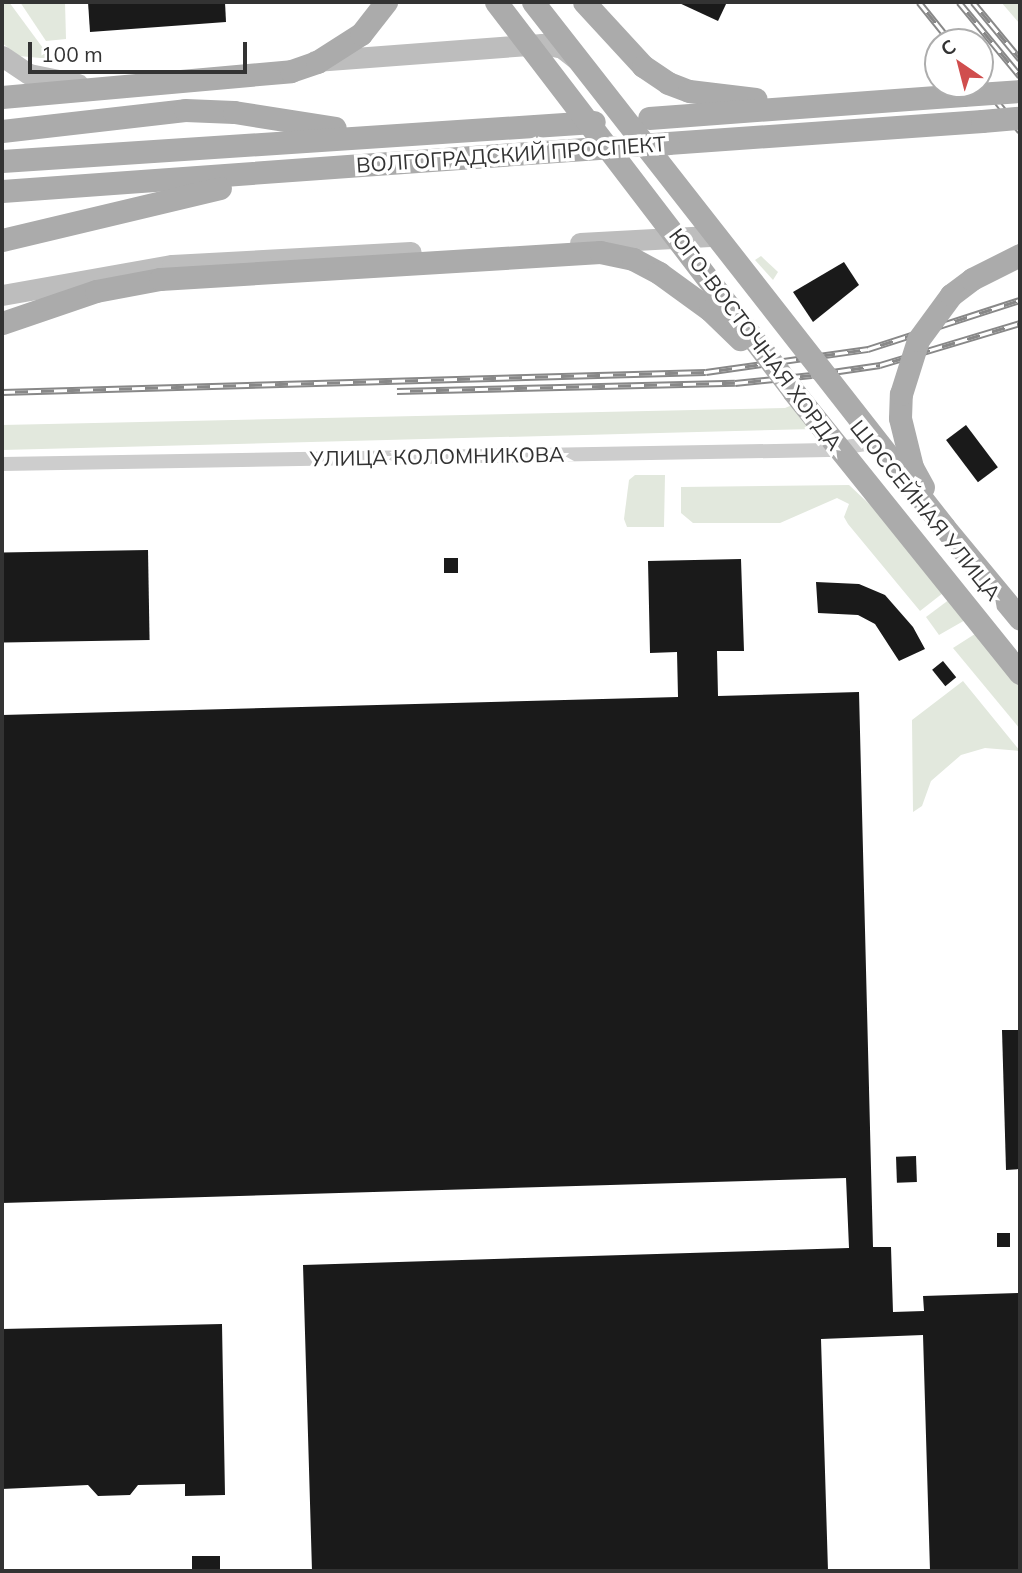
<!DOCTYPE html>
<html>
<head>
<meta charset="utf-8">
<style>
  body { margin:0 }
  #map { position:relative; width:1022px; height:1573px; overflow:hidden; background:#fff; font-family:Mulish,sans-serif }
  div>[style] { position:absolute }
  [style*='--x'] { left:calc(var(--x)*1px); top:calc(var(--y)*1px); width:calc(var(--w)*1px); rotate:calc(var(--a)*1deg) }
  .green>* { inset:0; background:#e2e8dd }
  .building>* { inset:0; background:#1a1a1a; transform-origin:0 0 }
  .minor>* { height:14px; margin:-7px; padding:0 7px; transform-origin:7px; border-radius:7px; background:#cdcdcd }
  .secondary>* { height:21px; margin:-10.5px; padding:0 10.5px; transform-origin:10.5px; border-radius:10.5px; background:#bdbdbd }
  .primary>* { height:23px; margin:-11.5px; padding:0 11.5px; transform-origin:11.5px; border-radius:11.5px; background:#ababab }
  .rail>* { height:7px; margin-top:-3.5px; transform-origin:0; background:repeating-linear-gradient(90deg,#fff 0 13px,#888 0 26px); box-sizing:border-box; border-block:2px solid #888 }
  .primary-bridge>* { height:23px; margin:-11.5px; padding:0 11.5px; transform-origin:11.5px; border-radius:11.5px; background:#ababab }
  span { translate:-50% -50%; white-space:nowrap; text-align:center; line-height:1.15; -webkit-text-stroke:7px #fff; paint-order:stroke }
  .street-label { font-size:21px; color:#333 }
  .frame { position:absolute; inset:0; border:4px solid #333; pointer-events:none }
  .north { position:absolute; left:924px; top:28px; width:70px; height:70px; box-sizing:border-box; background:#fff; border:2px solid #adadad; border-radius:50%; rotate:325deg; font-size:19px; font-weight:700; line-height:28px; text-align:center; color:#333 }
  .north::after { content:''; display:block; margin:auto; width:24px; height:32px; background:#d04e4e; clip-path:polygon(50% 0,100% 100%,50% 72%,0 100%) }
  .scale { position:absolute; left:28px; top:42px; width:219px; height:32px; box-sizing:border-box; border:4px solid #333; border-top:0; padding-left:9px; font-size:21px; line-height:24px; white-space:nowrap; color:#333; -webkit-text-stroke:5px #fff; paint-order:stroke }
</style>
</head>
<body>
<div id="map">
  <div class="green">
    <div style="clip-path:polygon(2px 2px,9px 2px,51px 59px,19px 56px,2px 43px)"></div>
    <div style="clip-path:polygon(20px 2px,65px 2px,66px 39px,46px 41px)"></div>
    <div style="clip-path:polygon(1001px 2px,1020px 2px,1020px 22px,1019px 23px)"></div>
    <div style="clip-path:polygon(761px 256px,778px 272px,773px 280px,755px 260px)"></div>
    <div style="clip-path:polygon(800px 402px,814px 429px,2px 450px,2px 425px,785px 408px)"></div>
    <div style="clip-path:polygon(635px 475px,665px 475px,664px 527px,627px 527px,624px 519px,629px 480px)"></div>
    <div style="clip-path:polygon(849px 485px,880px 514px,943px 593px,920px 611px,848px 524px,844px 517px,849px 504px,837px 498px,780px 523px,693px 523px,681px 513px,681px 487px)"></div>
    <div style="clip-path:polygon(950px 599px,967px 619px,939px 635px,926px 617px)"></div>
    <div style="clip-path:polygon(978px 632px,1020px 684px,1020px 729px,953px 648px)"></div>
    <div style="clip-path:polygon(963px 681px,1020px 751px,985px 748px,961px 755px,931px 781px,922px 806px,913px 812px,912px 720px)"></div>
  </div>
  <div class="building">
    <div style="clip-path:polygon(88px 2px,225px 2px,226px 22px,90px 32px)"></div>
    <div style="clip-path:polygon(677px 2px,727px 2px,718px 21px)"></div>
    <div style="clip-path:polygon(844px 262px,859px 285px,813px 322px,793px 292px)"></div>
    <div style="left:966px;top:425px;width:53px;height:25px;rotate:53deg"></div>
    <div style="left:148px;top:550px;width:90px;height:146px;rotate:89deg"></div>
    <div style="left:444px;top:558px;width:14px;height:15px"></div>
    <div style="clip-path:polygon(741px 559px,744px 651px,717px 651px,718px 696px,859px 692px,873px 1247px,891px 1247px,893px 1312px,924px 1311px,923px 1296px,1020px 1293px,1020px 1571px,930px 1571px,923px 1335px,821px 1339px,828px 1571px,312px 1571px,303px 1265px,849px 1248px,846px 1178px,2px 1203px,2px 715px,678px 697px,677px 652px,650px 653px,648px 561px)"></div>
    <div style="clip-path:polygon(816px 582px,859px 584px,885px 595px,913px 627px,925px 649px,899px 661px,875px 624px,858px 615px,818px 613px)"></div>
    <div style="left:943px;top:661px;width:21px;height:14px;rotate:51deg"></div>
    <div style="clip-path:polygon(1002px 1030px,1020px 1030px,1020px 1169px,1006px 1170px)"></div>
    <div style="left:916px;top:1156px;width:26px;height:20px;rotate:88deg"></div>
    <div style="left:997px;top:1233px;width:13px;height:14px"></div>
    <div style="clip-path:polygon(222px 1324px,225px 1495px,185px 1496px,185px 1484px,138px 1485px,130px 1495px,98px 1496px,88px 1485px,2px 1489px,2px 1329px)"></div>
    <div style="left:192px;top:1556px;width:28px;height:15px"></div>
  </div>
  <div class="minor">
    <div style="--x:2;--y:464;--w:826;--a:-0.97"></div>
    <div style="--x:828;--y:450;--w:44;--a:-9.2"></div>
  </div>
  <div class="secondary">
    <div style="--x:2;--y:56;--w:32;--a:34"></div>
    <div style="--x:29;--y:74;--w:50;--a:11.5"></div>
    <div style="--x:315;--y:61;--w:228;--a:-4.3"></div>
    <div style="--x:542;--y:44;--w:20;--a:11"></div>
    <div style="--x:562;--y:48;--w:18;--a:38"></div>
    <div style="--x:580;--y:243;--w:130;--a:-3.1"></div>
    <div style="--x:2;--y:295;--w:173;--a:-10"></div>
    <div style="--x:172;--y:265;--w:239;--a:-3.1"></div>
  </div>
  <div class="primary">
    <div style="--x:584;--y:2;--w:87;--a:47.3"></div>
    <div style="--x:643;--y:66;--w:30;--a:34"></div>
    <div style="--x:668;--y:83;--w:22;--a:21"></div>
    <div style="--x:689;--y:91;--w:67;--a:6.8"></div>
    <div style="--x:649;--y:118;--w:315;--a:-4.2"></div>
    <div style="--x:2;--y:131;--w:184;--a:-6.5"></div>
    <div style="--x:185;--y:110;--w:49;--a:2.3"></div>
    <div style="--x:234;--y:112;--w:102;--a:9"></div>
    <div style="--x:668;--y:143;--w:315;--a:-4"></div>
    <div style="--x:2;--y:161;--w:593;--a:-3.77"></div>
    <div style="--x:2;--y:191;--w:612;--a:-4.13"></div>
    <div style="--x:2;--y:240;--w:224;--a:-13.4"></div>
    <div style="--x:2;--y:323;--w:99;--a:-18.8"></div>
    <div style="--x:96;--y:291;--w:65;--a:-10.6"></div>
    <div style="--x:160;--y:279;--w:441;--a:-3.5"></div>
    <div style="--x:944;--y:527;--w:119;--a:50.4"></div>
  </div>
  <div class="rail">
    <div style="--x:919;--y:2;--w:51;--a:51.3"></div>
    <div style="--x:959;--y:2;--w:96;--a:50.5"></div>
    <div style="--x:973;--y:2;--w:74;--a:50.5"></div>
    <div style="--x:980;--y:80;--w:65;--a:51.9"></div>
    <div style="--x:397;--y:391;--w:338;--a:-1.4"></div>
    <div style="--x:735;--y:383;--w:77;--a:-5.9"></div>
    <div style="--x:812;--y:375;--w:69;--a:-8.4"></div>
    <div style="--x:880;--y:365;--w:146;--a:-16.7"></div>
    <div style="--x:2;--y:392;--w:704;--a:-1.63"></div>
    <div style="--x:706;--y:372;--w:164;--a:-8.1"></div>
    <div style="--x:868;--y:349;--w:160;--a:-17.9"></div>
  </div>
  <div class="primary-bridge">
    <div style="--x:496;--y:2;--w:489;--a:52.6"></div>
    <div style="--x:793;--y:391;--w:362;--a:51.2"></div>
    <div style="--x:533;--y:2;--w:667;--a:51.94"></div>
    <div style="--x:963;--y:95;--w:57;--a:-4"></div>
    <div style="--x:2;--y:97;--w:290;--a:-5.1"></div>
    <div style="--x:291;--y:71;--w:28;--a:-19"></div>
    <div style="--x:317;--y:62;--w:52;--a:-32.5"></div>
    <div style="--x:361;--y:34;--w:41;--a:-52"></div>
    <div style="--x:982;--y:121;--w:38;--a:-5"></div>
    <div style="--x:633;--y:145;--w:35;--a:-3"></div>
    <div style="--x:600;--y:252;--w:34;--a:12"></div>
    <div style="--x:633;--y:259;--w:30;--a:28"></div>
    <div style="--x:659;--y:273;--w:63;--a:36"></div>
    <div style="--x:710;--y:310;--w:42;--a:44"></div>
    <div style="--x:923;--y:487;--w:23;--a:-119"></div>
    <div style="--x:912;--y:467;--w:50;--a:-103.8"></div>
    <div style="--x:900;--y:418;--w:24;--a:-88"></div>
    <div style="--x:901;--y:394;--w:57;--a:-72.5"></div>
    <div style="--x:918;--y:340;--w:56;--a:-53.7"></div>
    <div style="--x:951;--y:295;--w:26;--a:-37"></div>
    <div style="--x:972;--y:279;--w:54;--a:-26.6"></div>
  </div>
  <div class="street-label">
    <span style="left:511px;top:154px;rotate:-4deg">ВОЛГОГРАДСКИЙ ПРОСПЕКТ</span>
    <span style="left:756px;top:339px;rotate:53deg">ЮГО-ВОСТОЧНАЯ ХОРДА</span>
    <span style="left:437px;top:456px;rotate:-1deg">УЛИЦА КОЛОМНИКОВА</span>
    <span style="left:926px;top:510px;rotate:51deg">ШОССЕЙНАЯ УЛИЦА</span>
  </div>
  <div class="frame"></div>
  <div class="north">С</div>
  <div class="scale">100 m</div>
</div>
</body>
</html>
